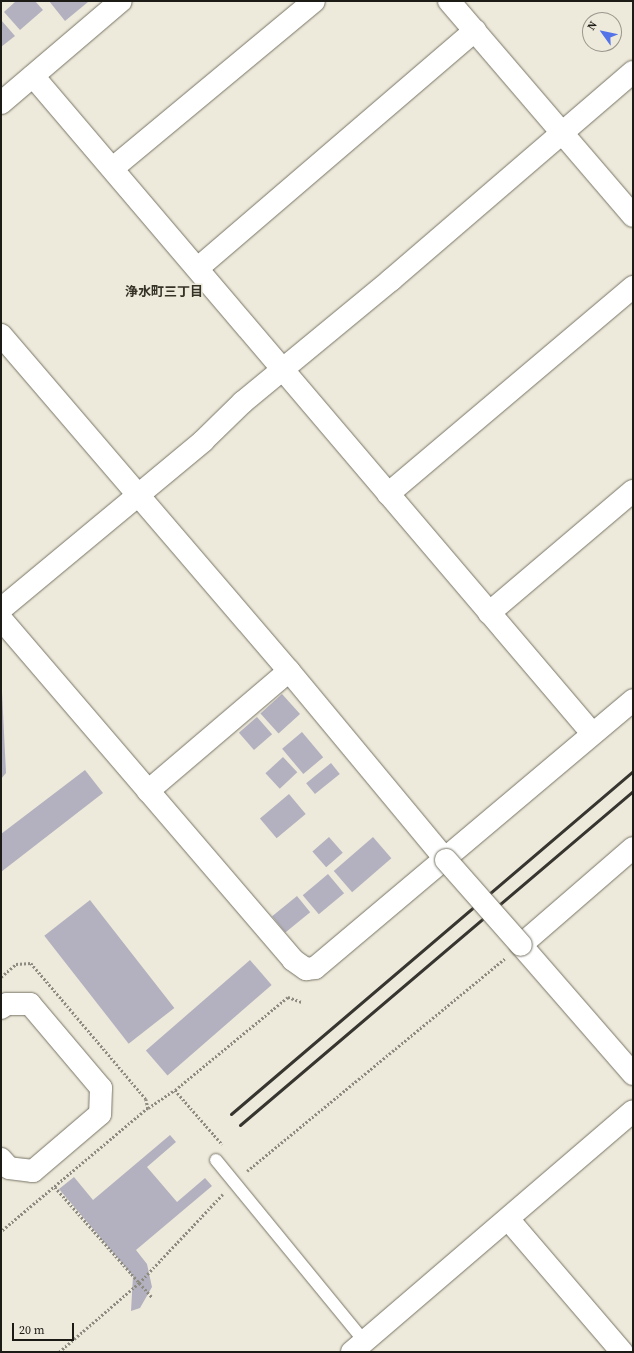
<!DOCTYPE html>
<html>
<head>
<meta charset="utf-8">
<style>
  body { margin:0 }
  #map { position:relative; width:634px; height:1353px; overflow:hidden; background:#eeeadb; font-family:"Source Serif 4","Noto Sans JP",serif }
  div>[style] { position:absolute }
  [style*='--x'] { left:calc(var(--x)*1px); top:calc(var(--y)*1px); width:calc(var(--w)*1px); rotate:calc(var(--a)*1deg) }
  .building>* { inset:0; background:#b3b1bf; transform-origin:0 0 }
  .path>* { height:2.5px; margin-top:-1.25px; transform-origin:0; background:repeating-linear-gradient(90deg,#8e8b81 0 2px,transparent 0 4px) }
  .roads { filter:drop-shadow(0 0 1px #777466) drop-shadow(0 0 1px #777466) }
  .service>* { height:12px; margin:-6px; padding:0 6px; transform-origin:6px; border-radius:6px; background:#fff }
  .minor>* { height:22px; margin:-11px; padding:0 11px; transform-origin:11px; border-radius:11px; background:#fff }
  .tertiary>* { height:22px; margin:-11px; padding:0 11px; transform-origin:11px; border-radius:11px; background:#fff }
  .rail>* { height:3px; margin:-1.5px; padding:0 1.5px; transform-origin:1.5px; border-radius:1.5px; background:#37352f }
  .bridges { filter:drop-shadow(0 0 1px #777466) drop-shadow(0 0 1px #777466) }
  .minor-bridge>* { height:22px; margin:-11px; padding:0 11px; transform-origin:11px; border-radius:11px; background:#fff }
  span { translate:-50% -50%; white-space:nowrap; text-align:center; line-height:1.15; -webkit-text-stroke:3px #eeeadb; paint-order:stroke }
  .neighbourhood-label { font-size:13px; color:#353226; font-weight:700 }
  .frame { position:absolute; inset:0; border:2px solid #1d1b16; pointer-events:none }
  .north { position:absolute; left:582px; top:12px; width:40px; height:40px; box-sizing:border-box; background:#eeeadb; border:1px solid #9a978c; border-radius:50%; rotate:303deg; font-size:11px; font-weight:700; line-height:16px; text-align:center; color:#1d1b16 }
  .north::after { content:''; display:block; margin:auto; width:14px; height:18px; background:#5473e8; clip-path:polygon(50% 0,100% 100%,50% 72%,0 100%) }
  .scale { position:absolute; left:12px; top:1323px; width:62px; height:18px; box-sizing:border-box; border:2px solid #1d1b16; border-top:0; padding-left:5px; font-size:12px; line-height:14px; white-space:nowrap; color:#1d1b16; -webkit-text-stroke:3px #eeeadb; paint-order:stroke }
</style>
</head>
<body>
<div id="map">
  <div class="building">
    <div style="clip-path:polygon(16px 1px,35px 1px,43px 10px,20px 30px,4px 12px)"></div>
    <div style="clip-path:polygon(49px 1px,87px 1px,88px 2px,65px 21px)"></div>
    <div style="clip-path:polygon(1px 20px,15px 36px,1px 47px)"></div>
    <div style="clip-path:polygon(1px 672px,6px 773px,1px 779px)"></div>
    <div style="left:282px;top:694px;width:27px;height:29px;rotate:48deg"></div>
    <div style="left:257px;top:717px;width:23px;height:24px;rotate:49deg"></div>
    <div style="left:302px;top:732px;width:33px;height:26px;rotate:50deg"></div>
    <div style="left:283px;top:757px;width:21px;height:24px;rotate:47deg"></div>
    <div style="left:331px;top:763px;width:14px;height:32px;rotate:51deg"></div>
    <div style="clip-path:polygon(85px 770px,103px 793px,1px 872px,1px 834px)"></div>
    <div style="left:289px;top:794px;width:26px;height:38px;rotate:50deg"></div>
    <div style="left:329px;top:837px;width:21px;height:22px;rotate:49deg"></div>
    <div style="left:373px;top:837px;width:28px;height:52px;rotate:49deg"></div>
    <div style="left:328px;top:874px;width:25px;height:33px;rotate:50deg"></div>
    <div style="left:297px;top:896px;width:21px;height:32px;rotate:51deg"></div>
    <div style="left:90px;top:900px;width:137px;height:58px;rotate:52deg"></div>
    <div style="left:250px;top:960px;width:33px;height:138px;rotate:49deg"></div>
    <div style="clip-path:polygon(170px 1135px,176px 1142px,147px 1167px,177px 1202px,205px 1178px,212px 1186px,136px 1250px,147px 1264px,152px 1287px,140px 1308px,131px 1311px,133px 1276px,59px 1189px,74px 1177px,93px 1200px)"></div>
  </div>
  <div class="path">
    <div style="--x:1;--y:977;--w:20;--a:-41"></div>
    <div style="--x:16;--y:964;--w:15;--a:-4"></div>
    <div style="--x:31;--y:963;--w:178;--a:49.8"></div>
    <div style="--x:146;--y:1099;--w:9;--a:77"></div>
    <div style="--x:148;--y:1108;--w:192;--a:139.9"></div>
    <div style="--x:175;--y:1090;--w:72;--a:49"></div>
    <div style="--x:148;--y:1108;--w:32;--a:-34"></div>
    <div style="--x:175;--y:1090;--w:146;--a:-39.5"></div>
    <div style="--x:288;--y:997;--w:15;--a:20"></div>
    <div style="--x:247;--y:1171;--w:335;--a:-39.5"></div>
    <div style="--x:55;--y:1187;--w:147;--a:48.6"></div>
    <div style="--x:59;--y:1352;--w:106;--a:-40.8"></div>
    <div style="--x:139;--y:1283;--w:122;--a:-46.7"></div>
  </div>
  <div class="roads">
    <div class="service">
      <div style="--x:216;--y:1160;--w:234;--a:50.7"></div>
    </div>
    <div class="minor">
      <div style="--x:449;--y:1;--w:283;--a:49.4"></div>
      <div style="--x:33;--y:76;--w:863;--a:49.61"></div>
      <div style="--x:1;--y:103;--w:157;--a:-40.4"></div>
      <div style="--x:113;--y:168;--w:261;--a:-39.7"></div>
      <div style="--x:198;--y:268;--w:365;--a:-40.6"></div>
      <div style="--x:1;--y:335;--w:443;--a:49.4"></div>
      <div style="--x:289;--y:671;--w:246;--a:50.3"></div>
      <div style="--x:388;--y:494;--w:321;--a:-40.2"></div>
      <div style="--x:1;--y:609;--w:263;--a:-39.7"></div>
      <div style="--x:203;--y:441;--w:56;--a:-44.3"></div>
      <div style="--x:243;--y:402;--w:192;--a:-39.5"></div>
      <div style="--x:391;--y:280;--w:319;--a:-40.7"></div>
      <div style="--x:489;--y:613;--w:189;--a:-40.3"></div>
      <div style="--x:1;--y:619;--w:449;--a:49.4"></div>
      <div style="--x:293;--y:960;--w:16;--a:35"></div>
      <div style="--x:306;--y:969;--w:9;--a:-6"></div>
      <div style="--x:315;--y:968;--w:416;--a:-40.1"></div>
      <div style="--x:148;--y:791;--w:185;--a:-40.4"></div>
      <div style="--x:633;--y:848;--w:148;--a:139.1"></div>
      <div style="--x:521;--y:945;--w:171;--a:49"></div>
      <div style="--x:1;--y:1008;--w:7;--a:-34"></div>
      <div style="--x:7;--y:1004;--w:23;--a:0"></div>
      <div style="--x:30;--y:1004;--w:110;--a:49.8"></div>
      <div style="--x:101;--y:1088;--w:26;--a:92"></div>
      <div style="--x:100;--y:1114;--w:88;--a:139.6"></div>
      <div style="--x:33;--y:1171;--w:24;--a:-173"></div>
      <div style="--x:9;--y:1168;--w:12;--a:-132"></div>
      <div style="--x:508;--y:1219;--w:175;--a:49.4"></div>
    </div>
    <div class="tertiary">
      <div style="--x:352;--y:1352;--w:370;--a:-40.6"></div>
    </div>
  </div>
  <div class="rail">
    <div style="--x:231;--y:1114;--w:528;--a:-40.47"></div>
    <div style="--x:240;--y:1125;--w:516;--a:-40.36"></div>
  </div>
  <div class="bridges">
    <div class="minor-bridge">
      <div style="--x:446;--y:860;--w:113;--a:48.6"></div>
    </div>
  </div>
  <div class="neighbourhood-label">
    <span style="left:164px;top:292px">浄水町三丁目</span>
  </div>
  <div class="frame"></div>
  <div class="north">N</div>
  <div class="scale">20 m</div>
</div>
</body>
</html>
